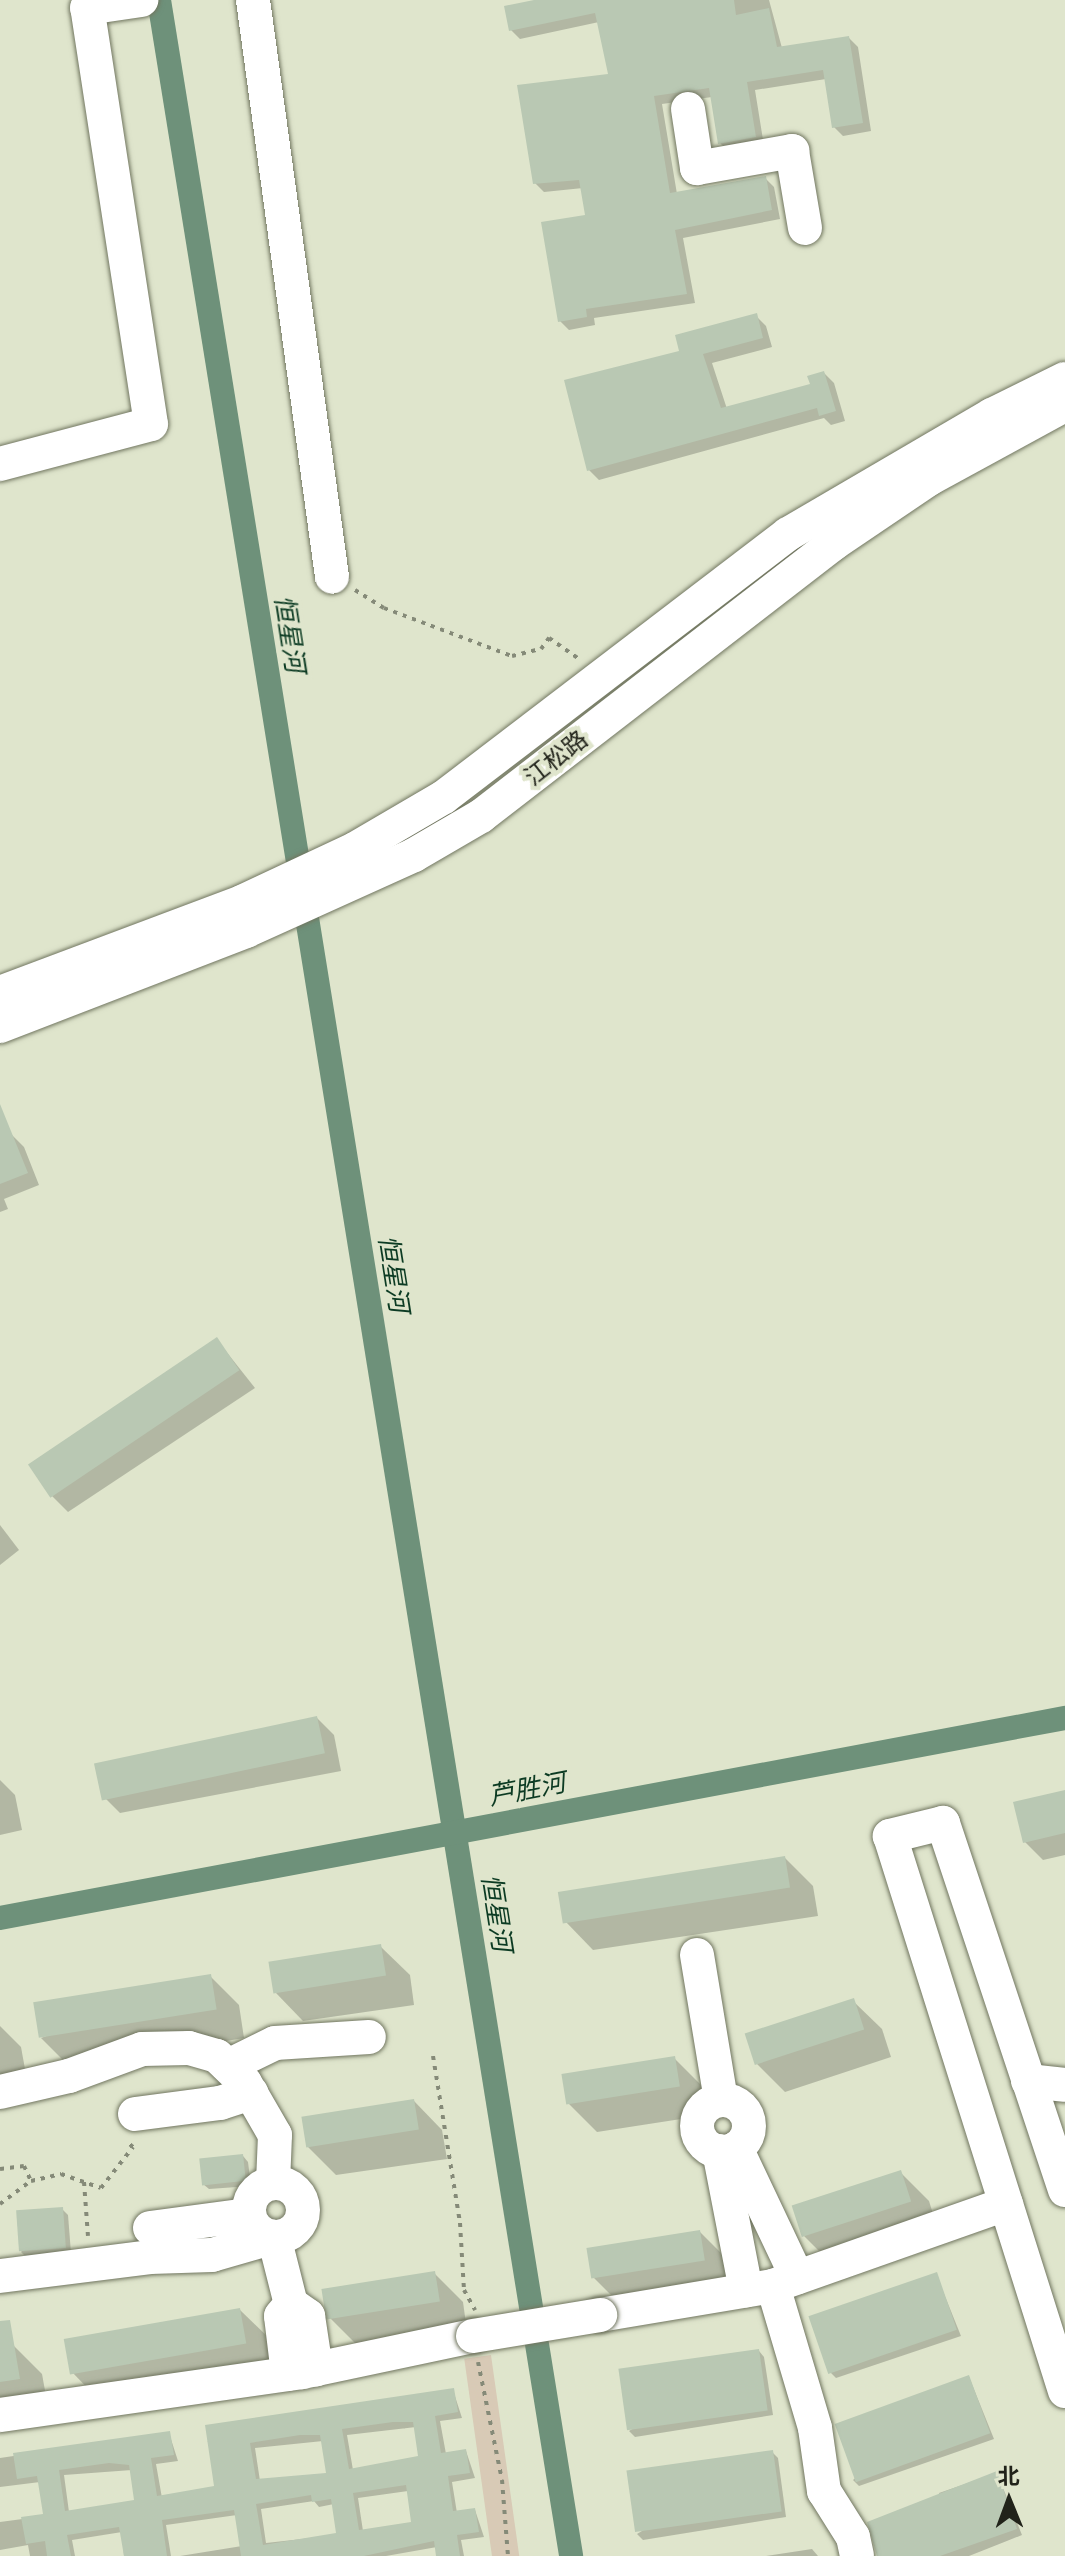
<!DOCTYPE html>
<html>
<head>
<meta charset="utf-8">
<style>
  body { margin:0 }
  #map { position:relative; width:1065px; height:2556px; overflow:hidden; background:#dfe5cc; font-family:Raleway,"Noto Sans SC",sans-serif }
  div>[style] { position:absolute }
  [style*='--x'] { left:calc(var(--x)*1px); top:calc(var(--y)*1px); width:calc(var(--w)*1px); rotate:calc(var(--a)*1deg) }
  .green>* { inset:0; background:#d8cab6; transform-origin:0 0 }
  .shadow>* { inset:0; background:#0003 }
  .canal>* { height:24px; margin:-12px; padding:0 12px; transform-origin:12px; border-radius:12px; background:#6e917a }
  .building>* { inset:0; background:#b9c8b3; transform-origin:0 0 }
  .path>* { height:4px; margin-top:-2px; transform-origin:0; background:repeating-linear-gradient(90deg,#858a78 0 4px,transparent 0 10px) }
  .roads { filter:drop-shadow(0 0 2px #717660) drop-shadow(0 0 2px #717660) }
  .minor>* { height:34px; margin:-17px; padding:0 17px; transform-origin:17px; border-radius:17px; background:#fff }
  .minor>.ring { margin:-17px; padding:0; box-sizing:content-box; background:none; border:34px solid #fff; border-radius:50% }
  .bridges { filter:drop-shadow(0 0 2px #717660) drop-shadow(0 0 2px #717660) }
  .minor-bridge>* { height:34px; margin:-17px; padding:0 17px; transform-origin:17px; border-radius:17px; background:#fff }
  span { translate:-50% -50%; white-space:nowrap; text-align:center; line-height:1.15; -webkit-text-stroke:8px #dfe5cc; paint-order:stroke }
  .street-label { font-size:24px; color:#21231a }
  .water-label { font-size:26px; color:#0c3b23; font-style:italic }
  .north { position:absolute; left:969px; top:2460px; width:80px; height:80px; -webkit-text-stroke:6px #dfe5cc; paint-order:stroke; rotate:359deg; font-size:22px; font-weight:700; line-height:32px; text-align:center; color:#21231a }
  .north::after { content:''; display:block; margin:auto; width:28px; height:36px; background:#21231a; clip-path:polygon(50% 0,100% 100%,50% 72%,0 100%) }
</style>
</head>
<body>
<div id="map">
  <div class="green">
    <div style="left:491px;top:2355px;width:203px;height:27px;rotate:82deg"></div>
  </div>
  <div class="shadow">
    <div style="clip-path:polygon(544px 0,769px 0,782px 48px,849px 38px,858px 47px,871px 131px,843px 136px,834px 127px,826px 79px,755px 90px,764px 146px,729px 152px,720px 143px,712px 97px,662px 104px,677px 194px,765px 178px,774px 187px,780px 219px,683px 238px,695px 303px,594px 318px,595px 325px,569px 330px,560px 321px,588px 217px,583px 188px,544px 192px,535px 183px,610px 75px,599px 22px,520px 39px,511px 30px)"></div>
    <div style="clip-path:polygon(756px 316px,766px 326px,772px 347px,712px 363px,727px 409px,812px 386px,824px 373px,834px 383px,845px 421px,831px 425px,824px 418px,599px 480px,589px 470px,681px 352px)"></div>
    <div style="clip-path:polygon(12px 1135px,24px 1147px,39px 1185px,4px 1199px,8px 1209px,0 1212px,0 1140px)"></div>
    <div style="clip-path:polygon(217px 1340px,255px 1388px,68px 1512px,51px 1495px)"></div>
    <div style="clip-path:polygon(0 1525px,19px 1550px,0 1565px)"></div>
    <div style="clip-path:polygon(317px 1718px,334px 1735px,341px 1771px,120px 1813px,103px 1796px)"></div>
    <div style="clip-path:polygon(0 1780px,15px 1795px,22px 1830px,0 1835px)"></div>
    <div style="clip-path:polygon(1065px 1792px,1065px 1855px,1043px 1860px,1025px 1842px)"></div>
    <div style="clip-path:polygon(785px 1858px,813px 1886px,818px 1916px,593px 1950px,565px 1921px)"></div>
    <div style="clip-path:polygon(381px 1947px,410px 1975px,414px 2005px,303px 2021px,275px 1992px)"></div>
    <div style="clip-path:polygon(210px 1976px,239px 2005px,244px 2038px,70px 2067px,41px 2038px)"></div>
    <div style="clip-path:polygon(853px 2001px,882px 2029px,891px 2057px,785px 2092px,756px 2063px)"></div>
    <div style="clip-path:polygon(0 2026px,21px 2047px,27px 2080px,0 2085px)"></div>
    <div style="clip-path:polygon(674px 2058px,703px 2087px,707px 2115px,597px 2132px,568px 2103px)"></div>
    <div style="clip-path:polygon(414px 2101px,442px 2130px,447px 2159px,336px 2175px,307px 2146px)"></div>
    <div style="clip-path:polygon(243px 2156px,248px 2162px,251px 2186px,209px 2189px,203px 2184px)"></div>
    <div style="clip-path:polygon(901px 2173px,929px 2201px,938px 2230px,832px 2264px,803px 2235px)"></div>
    <div style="clip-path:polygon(62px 2209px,68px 2215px,71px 2253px,27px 2258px,21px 2252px)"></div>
    <div style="clip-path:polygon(700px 2232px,728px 2260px,733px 2289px,622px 2306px,593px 2277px)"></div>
    <div style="clip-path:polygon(434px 2273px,463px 2302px,467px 2331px,359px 2347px,330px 2318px)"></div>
    <div style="clip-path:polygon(936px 2274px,961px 2336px,836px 2378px,830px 2372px)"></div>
    <div style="clip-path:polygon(240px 2310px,269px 2338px,274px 2371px,99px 2400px,71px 2371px)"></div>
    <div style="clip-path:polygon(13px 2345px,42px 2374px,48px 2407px,0 2415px,0 2348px)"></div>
    <div style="clip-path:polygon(759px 2351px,764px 2357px,773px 2415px,635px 2437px,629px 2431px)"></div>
    <div style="clip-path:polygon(969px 2377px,994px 2439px,859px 2486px,853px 2480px)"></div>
    <div style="clip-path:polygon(evenodd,453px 2390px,462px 2418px,440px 2421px,446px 2454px,466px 2451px,475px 2478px,452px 2482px,457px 2513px,475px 2510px,484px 2537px,461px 2540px,464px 2556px,438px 2556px,437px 2547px,386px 2556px,180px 2556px,242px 2546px,237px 2515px,166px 2525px,171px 2556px,124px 2556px,122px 2532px,72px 2540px,75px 2556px,30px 2556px,28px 2545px,0 2550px,0 2522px,45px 2516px,40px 2482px,0 2487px,0 2458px,169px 2433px,178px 2461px,156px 2464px,162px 2498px,216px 2487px,207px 2427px,453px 2390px,416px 2427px,420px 2458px,353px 2470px,347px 2435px,416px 2427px,453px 2390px,323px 2441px,328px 2474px,260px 2481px,255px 2448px,323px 2441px,453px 2390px,132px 2470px,136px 2502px,69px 2512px,64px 2475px,132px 2470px,453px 2390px,408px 2491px,414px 2523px,363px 2531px,358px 2498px,408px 2491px,453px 2390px,314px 2501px,319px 2507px,334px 2504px,338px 2535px,266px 2543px,261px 2509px,314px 2501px)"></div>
    <div style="clip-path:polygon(772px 2452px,778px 2458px,786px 2517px,643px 2540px,637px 2534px)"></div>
    <div style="clip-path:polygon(997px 2473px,1022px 2535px,969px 2556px,880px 2556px,941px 2499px,939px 2493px)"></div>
    <div style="clip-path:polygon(812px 2549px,818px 2556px,766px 2556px)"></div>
  </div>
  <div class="canal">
    <div style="--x:159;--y:0;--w:2589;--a:80.84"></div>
    <div style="--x:0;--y:1918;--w:1084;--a:-10.64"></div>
  </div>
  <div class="building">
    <div style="clip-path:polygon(534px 0,734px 0,736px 15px,769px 8px,777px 47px,849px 36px,863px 123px,832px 128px,823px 70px,747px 82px,756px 137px,718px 144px,709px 88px,654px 96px,670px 193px,766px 176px,772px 210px,675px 230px,687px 294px,586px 309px,587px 317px,558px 322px,541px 222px,585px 215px,579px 180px,533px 184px,517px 85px,608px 74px,595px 13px,509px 31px,504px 6px)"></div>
    <div style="clip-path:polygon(757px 313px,763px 338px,703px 354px,721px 408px,810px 384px,807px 376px,824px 371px,836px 411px,819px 416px,817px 408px,587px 471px,564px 380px,679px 351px,675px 335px)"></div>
    <div style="clip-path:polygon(0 1104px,28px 1173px,0 1184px)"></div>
    <div style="left:217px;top:1337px;width:40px;height:228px;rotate:56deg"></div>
    <div style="left:317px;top:1716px;width:38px;height:228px;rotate:78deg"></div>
    <div style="clip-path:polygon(1065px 1790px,1065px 1833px,1023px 1843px,1013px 1802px)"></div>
    <div style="left:785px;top:1856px;width:32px;height:230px;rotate:81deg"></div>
    <div style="left:381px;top:1944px;width:32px;height:114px;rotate:81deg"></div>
    <div style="left:211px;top:1974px;width:36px;height:180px;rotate:81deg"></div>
    <div style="left:854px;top:1998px;width:33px;height:115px;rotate:72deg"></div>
    <div style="left:675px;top:2056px;width:31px;height:115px;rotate:81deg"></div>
    <div style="left:414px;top:2099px;width:31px;height:114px;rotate:81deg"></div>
    <div style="left:243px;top:2154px;width:27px;height:44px;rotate:84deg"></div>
    <div style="left:901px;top:2170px;width:33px;height:115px;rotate:72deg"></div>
    <div style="left:63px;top:2207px;width:41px;height:47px;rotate:86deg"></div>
    <div style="left:700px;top:2230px;width:31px;height:115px;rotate:81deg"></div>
    <div style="left:435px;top:2271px;width:31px;height:115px;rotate:81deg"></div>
    <div style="left:937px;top:2272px;width:61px;height:136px;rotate:71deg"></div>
    <div style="left:240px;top:2308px;width:36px;height:179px;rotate:80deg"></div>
    <div style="clip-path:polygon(10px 2320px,20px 2379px,0 2382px,0 2321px)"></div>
    <div style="left:759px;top:2349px;width:62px;height:142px;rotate:82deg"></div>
    <div style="left:969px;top:2375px;width:62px;height:143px;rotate:70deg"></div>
    <div style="clip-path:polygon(evenodd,454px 2388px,458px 2412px,435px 2416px,441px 2453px,466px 2449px,470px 2473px,448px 2476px,453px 2511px,475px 2508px,479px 2532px,457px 2535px,460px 2556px,436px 2556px,434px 2541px,364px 2556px,241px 2556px,234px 2510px,162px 2520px,167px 2556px,124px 2556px,119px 2527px,67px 2535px,71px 2556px,47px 2556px,45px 2541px,26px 2544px,21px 2517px,43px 2514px,37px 2476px,17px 2479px,13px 2453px,170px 2431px,174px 2455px,151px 2458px,157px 2496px,214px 2486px,205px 2425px,454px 2388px,393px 2422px,413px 2422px,418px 2456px,349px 2469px,342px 2429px,393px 2422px,454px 2388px,300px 2435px,320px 2435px,326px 2473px,256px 2479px,250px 2443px,300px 2435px,454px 2388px,109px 2463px,129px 2465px,134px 2500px,65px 2511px,59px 2470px,109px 2463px,454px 2388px,406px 2485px,411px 2522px,359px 2530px,353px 2493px,406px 2485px,454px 2388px,311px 2495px,312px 2502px,331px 2499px,336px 2533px,263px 2545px,256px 2504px,311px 2495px)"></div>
    <div style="left:773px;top:2450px;width:62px;height:148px;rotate:82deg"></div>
    <div style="clip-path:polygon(997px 2471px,1017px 2529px,940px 2556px,877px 2556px,867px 2522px)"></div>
  </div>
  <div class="path">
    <div style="--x:355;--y:590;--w:34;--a:32"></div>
    <div style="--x:384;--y:608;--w:137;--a:20.6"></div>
    <div style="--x:512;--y:656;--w:30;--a:-14"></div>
    <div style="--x:541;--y:649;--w:14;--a:-54"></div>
    <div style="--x:549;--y:638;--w:37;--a:35"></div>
    <div style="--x:433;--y:2056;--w:169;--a:80.8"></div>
    <div style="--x:460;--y:2223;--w:67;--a:86.6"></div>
    <div style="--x:464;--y:2290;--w:23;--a:61"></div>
    <div style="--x:0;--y:2169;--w:24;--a:-7"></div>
    <div style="--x:24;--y:2166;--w:17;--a:65"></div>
    <div style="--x:31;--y:2181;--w:31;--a:-13"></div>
    <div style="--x:61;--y:2174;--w:42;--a:19.3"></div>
    <div style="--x:101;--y:2188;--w:52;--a:-52"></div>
    <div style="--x:133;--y:2147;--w:8;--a:-140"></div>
    <div style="--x:84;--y:2182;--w:54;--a:85.8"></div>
    <div style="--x:0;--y:2204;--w:39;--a:-37"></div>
    <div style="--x:478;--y:2362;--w:120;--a:78.5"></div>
    <div style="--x:502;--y:2480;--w:76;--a:85.5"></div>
  </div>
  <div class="roads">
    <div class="minor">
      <div style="--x:253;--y:0;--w:582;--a:82.2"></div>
      <div style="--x:688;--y:109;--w:60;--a:81.3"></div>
      <div style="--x:697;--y:168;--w:97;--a:-10.1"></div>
      <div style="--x:792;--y:151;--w:78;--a:80.4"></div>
      <div style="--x:0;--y:464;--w:156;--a:-14.8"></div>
      <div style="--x:151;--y:424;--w:421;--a:-98.7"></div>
      <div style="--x:87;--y:8;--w:55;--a:-8.4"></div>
      <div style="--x:0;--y:993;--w:259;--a:-20.6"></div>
      <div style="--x:242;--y:902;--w:125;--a:-25.1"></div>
      <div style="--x:355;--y:849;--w:103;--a:-30.3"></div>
      <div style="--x:444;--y:797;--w:433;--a:-37.4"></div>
      <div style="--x:788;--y:534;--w:236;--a:-30.3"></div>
      <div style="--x:992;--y:415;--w:81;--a:-26.3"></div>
      <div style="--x:0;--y:1026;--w:264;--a:-21.1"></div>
      <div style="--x:246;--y:931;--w:184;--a:-24.3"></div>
      <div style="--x:414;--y:855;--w:78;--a:-30.2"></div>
      <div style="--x:481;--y:816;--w:445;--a:-37.7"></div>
      <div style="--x:833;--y:544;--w:116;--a:-34.1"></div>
      <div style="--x:929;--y:479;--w:155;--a:-28.6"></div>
      <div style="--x:697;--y:1955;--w:147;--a:80.6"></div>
      <div style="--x:228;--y:2066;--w:52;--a:-26.1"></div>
      <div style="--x:275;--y:2043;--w:94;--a:-3.7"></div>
      <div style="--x:1028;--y:2081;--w:37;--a:6"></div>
      <div style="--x:0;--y:2092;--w:71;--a:-13.1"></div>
      <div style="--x:69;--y:2076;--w:78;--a:-20.3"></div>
      <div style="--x:142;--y:2049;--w:47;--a:-1.2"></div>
      <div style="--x:189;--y:2048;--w:29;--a:16"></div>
      <div style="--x:217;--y:2056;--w:39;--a:44"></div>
      <div style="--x:245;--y:2083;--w:60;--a:60"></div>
      <div style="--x:275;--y:2135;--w:48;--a:92.4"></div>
      <div class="ring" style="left:697px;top:2100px;width:18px;height:18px"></div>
      <div style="--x:135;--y:2114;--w:86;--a:-7.4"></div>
      <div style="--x:220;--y:2103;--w:33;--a:-18"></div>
      <div style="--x:736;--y:2148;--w:143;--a:64.7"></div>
      <div style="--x:719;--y:2151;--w:142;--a:79"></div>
      <div class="ring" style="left:249px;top:2183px;width:20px;height:20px"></div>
      <div style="--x:1065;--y:2190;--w:387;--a:-108.4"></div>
      <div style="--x:943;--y:1823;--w:55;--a:166.2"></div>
      <div style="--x:890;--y:1836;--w:582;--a:72.5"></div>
      <div style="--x:150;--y:2228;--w:100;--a:-7.5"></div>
      <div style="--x:0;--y:2276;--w:151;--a:-7.2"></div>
      <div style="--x:150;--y:2257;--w:62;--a:-1.8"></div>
      <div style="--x:212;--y:2255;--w:65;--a:-16.2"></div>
      <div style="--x:274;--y:2237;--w:69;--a:75.8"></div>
      <div style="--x:291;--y:2304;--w:21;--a:35"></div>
      <div style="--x:308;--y:2316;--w:54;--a:81.4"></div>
      <div style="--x:773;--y:2286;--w:148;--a:73.5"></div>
      <div style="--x:815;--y:2428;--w:64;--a:81.9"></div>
      <div style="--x:824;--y:2491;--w:54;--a:57.8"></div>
      <div style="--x:853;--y:2537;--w:19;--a:78"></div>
      <div style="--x:600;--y:2315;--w:175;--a:-9.5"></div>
      <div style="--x:773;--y:2286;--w:247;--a:-19.4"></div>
      <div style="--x:288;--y:2374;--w:58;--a:-96.9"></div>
      <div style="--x:281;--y:2316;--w:16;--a:-50"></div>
      <div style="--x:0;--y:2415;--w:305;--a:-8.1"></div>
      <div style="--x:302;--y:2372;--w:175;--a:-11.9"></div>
    </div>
  </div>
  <div class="bridges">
    <div class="minor-bridge">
      <div style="--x:473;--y:2336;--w:129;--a:-9.4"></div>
    </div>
  </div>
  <div class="street-label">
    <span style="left:556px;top:758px;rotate:-38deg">江松路</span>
  </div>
  <div class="water-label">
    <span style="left:289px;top:634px;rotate:81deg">恒星河</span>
    <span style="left:393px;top:1274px;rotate:81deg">恒星河</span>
    <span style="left:527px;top:1790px;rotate:-11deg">芦胜河</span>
    <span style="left:496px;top:1913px;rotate:81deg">恒星河</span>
  </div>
  <div class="north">北</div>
</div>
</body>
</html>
